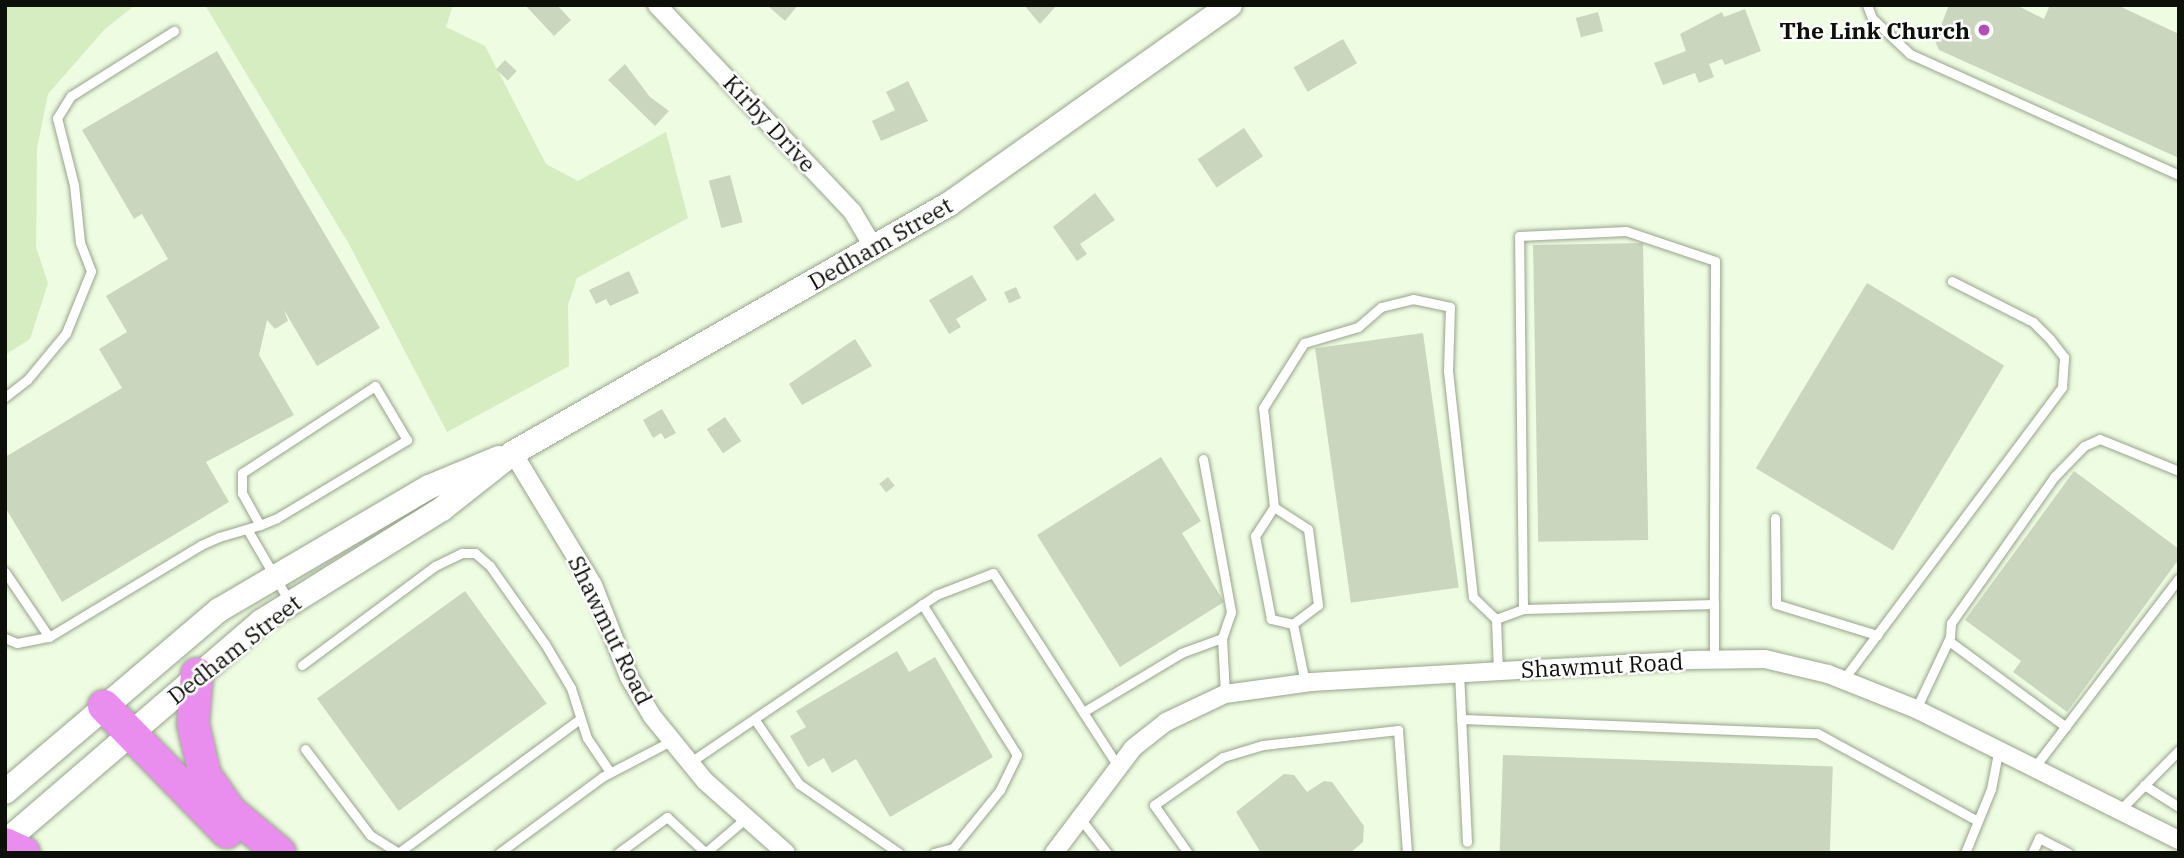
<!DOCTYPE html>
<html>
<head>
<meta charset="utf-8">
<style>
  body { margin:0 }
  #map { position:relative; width:2184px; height:858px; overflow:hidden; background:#eefce2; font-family:"IBM Plex Serif",serif }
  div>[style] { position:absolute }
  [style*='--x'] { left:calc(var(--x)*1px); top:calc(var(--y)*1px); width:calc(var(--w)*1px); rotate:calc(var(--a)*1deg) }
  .green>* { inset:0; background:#d6ecc1 }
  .building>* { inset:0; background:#cad7be; transform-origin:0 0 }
  .roads { filter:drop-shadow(0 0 2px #98a48c) drop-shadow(0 0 2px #98a48c) }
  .lane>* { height:9px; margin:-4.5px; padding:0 4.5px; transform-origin:4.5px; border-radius:4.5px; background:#fff }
  .street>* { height:18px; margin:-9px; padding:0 9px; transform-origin:9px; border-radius:9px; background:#fff }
  .secondary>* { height:24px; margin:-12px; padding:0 12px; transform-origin:12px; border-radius:12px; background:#fff }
  .highway>* { height:32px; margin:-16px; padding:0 16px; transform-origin:16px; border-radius:16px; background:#e98eee }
  .dots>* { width:19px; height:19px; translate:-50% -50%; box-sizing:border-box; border:4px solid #fff; border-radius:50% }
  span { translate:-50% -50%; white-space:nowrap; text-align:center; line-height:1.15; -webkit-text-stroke:5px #fff; paint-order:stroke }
  .poi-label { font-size:23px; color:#0c1008; font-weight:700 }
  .right { translate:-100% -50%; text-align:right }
  .street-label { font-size:23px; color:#0c1008 }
  .frame { position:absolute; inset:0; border:7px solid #0c1008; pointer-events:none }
</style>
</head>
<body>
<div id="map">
  <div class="green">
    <div style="clip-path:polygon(5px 5px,135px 5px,104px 30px,48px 94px,37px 148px,36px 247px,48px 283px,30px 339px,5px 355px)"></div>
    <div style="clip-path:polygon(205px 5px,453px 5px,446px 27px,485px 46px,546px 164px,578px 181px,666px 132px,688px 218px,577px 278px,568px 305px,569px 366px,447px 432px,349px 244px)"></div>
  </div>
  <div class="building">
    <div style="clip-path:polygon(525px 5px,557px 5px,571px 20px,554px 36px)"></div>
    <div style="clip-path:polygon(767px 5px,798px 5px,785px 21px)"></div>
    <div style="clip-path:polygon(1024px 5px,1057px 5px,1040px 24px)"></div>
    <div style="clip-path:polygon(1949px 5px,2016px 5px,2044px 19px,2050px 5px,2117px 5px,2179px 34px,2179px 158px,1939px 50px,1935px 41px)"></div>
    <div style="clip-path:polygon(1745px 9px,1761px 51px,1725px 65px,1722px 59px,1709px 64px,1714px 77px,1699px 83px,1695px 73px,1663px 85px,1654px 63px,1686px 51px,1680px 34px,1722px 12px,1724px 17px)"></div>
    <div style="left:1598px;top:12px;width:20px;height:23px;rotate:75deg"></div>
    <div style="left:1343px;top:39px;width:28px;height:57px;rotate:60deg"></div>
    <div style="clip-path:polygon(217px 51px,380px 328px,317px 366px,284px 310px,288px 321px,275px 329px,267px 320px,259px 355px,294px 415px,206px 462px,229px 502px,62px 602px,5px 507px,5px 457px,122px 388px,99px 349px,127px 332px,106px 296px,168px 259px,142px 214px,134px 219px,82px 130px)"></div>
    <div style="left:505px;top:60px;width:16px;height:13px;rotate:43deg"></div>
    <div style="clip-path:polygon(625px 64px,650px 97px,669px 111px,655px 126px,608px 80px)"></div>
    <div style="clip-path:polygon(908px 81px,928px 121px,881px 141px,872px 121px,895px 110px,886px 92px)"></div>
    <div style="left:1244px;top:128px;width:34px;height:56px;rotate:56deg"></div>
    <div style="left:730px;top:175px;width:49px;height:22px;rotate:75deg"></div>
    <div style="clip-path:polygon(1095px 193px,1115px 220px,1080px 244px,1087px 254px,1077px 261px,1053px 227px)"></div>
    <div style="left:1643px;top:243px;width:297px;height:110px;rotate:89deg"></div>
    <div style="clip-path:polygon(629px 271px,639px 293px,610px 306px,606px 299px,596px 304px,589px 290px)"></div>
    <div style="clip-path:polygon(972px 275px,987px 300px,956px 319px,961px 327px,949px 334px,929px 300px)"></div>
    <div style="left:1867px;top:283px;width:160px;height:216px;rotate:31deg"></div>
    <div style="left:1016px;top:287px;width:12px;height:13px;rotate:66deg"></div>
    <div style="left:1423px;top:333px;width:257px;height:109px;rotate:82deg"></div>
    <div style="clip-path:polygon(855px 339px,872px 366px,802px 405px,789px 384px)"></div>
    <div style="clip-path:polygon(662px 409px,676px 433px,665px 439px,661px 433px,653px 438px,643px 420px)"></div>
    <div style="left:725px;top:417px;width:29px;height:22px;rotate:56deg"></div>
    <div style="clip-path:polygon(1161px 457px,1201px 521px,1182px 533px,1224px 602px,1120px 667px,1037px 535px)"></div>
    <div style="clip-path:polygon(2074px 471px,2179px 549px,2179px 559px,2067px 712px,2013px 672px,2021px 661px,1965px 620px)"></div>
    <div style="left:888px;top:477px;width:11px;height:11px;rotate:52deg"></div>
    <div style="left:465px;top:591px;width:139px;height:183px;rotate:54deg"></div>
    <div style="clip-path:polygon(897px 651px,909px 672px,935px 657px,993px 757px,890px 817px,856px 759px,832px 773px,824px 758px,808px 767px,790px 736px,806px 727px,796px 711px)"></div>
    <div style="left:1503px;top:755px;width:330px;height:98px;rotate:2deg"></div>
    <div style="clip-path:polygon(1284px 774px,1294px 775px,1307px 792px,1324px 781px,1332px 782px,1364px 826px,1363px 842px,1350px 853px,1261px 853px,1236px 812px)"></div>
  </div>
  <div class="roads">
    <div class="lane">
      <div style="--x:1867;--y:5;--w:14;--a:69"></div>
      <div style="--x:1872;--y:18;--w:52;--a:43.5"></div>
      <div style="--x:1910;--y:54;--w:295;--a:24.2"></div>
      <div style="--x:5;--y:397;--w:28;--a:-38"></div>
      <div style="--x:27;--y:380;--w:61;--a:-50.3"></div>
      <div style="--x:66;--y:333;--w:67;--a:-68"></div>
      <div style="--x:91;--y:271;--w:31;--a:-111"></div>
      <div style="--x:80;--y:242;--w:57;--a:-96"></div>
      <div style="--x:74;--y:185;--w:69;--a:-104.2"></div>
      <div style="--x:57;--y:118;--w:26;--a:-58"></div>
      <div style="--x:71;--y:96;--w:122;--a:-32.3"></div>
      <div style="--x:1203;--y:459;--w:156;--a:79.6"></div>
      <div style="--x:1231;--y:612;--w:28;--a:109"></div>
      <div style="--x:1222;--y:638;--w:56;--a:86.9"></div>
      <div style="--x:1274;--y:507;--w:40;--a:32.9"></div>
      <div style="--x:1308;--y:529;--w:77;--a:82.5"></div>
      <div style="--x:1318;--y:605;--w:31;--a:143"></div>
      <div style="--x:1775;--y:518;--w:86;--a:89.3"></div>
      <div style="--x:1776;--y:604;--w:106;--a:17.1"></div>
      <div style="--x:247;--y:529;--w:83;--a:59.7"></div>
      <div style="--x:5;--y:572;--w:78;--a:55.9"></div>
      <div style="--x:922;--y:604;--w:178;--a:57.8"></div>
      <div style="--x:1017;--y:755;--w:39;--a:116"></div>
      <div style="--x:1000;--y:790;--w:75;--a:129"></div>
      <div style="--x:953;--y:848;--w:20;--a:165"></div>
      <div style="--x:1523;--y:609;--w:373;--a:-90.6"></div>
      <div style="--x:1519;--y:236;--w:107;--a:-2.7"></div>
      <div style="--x:1626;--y:231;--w:94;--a:18.6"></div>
      <div style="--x:1715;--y:261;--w:343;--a:90.2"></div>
      <div style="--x:1496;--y:619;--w:29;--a:-20"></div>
      <div style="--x:1523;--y:609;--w:191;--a:-1.5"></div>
      <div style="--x:1714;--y:604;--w:56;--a:90"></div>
      <div style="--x:5;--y:638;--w:13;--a:23"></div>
      <div style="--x:17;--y:643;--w:33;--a:-11"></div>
      <div style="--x:49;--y:637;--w:178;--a:-31.2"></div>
      <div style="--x:201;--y:545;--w:20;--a:-24"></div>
      <div style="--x:219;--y:537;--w:43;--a:-16.3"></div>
      <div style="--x:260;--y:525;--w:18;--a:-22"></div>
      <div style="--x:277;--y:518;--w:152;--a:-31"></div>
      <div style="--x:407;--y:440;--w:63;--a:-120.7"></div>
      <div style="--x:375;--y:386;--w:159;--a:146.8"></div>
      <div style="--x:242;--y:473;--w:20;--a:90"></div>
      <div style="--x:242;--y:493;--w:37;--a:61"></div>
      <div style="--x:1949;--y:641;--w:145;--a:36.3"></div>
      <div style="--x:302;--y:665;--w:166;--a:-36.7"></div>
      <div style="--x:435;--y:566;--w:30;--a:-26"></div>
      <div style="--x:462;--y:553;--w:13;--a:0"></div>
      <div style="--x:475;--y:553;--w:20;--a:41"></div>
      <div style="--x:490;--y:566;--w:95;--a:54.8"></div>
      <div style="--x:545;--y:644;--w:51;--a:59.4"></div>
      <div style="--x:571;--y:688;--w:52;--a:72.3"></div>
      <div style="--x:587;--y:738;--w:41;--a:55.9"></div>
      <div style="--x:1459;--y:673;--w:169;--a:87.3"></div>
      <div style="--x:1843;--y:680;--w:366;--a:-53.2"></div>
      <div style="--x:2062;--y:387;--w:30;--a:-86"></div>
      <div style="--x:2064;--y:357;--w:23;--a:-128"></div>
      <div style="--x:2050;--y:339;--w:24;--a:-135"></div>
      <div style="--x:2033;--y:322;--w:91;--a:-153.2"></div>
      <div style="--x:1305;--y:683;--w:60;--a:-101.5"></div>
      <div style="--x:1293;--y:624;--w:23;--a:-167"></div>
      <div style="--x:1271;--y:619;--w:85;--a:-100.9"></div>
      <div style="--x:1255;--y:536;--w:35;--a:-57"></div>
      <div style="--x:1274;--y:507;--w:100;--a:-96.3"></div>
      <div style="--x:1263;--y:408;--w:77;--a:-57.8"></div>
      <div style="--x:1304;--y:343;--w:56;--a:-16.5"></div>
      <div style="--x:1358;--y:327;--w:30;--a:-41"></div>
      <div style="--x:1381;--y:307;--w:33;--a:-14"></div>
      <div style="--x:1413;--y:299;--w:38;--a:12"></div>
      <div style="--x:1450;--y:307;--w:64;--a:91.8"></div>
      <div style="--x:1448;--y:371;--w:227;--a:83.7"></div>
      <div style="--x:1473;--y:597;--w:32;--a:44"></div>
      <div style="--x:1496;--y:619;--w:52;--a:87.8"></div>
      <div style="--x:1916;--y:709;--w:80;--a:-64.7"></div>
      <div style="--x:1950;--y:637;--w:14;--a:-86"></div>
      <div style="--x:1951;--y:623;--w:179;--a:-54.8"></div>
      <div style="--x:2054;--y:477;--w:43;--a:-45.9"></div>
      <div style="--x:2084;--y:446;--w:17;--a:-24"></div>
      <div style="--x:2100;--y:439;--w:85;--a:22.1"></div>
      <div style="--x:1083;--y:712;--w:114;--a:-31"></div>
      <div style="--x:1181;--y:653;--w:44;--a:-20.1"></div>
      <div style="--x:1461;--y:719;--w:356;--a:2.3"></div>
      <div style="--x:1817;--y:733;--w:183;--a:28.7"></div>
      <div style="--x:755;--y:720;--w:78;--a:55.5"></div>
      <div style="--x:799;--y:784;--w:121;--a:34.6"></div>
      <div style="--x:305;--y:749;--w:108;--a:52.9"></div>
      <div style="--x:370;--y:835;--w:34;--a:32"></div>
      <div style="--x:689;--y:763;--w:299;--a:-34.2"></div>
      <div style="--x:936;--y:595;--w:61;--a:-21.1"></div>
      <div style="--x:993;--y:573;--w:230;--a:57.1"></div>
      <div style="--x:2033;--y:769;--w:240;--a:-52.6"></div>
      <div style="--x:2144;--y:785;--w:41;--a:32.2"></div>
      <div style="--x:2120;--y:810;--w:84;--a:-45.5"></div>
      <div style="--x:1079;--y:817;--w:46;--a:52.1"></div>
      <div style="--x:398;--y:853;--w:226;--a:-36.4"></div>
      <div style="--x:499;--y:853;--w:128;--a:-36.4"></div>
      <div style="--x:602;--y:777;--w:78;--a:-27.6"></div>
      <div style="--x:618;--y:853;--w:61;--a:-36.3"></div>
      <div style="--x:667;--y:817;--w:53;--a:42.7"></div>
      <div style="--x:705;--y:853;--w:52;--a:-40.4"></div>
      <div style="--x:1188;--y:853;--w:59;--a:-125.3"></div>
      <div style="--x:1154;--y:805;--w:84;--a:-34.8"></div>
      <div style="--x:1223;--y:757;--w:42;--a:-16.7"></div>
      <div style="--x:1263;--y:745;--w:136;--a:-6.3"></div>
      <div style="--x:1398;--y:730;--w:123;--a:85.8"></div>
      <div style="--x:1965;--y:853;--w:69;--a:-67.9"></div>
      <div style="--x:1991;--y:789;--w:38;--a:-79"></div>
      <div style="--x:2032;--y:853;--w:17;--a:-65"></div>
      <div style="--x:2039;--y:838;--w:33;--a:27"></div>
    </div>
    <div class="street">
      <div style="--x:657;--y:5;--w:284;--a:46.6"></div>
      <div style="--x:852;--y:211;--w:43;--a:59.3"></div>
      <div style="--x:513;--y:453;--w:154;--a:58.8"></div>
      <div style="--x:593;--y:585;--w:99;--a:68.6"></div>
      <div style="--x:629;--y:677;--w:45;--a:59.5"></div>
      <div style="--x:652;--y:716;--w:84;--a:50.8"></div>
      <div style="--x:705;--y:781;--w:108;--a:41.6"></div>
      <div style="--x:1054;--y:853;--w:131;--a:-53"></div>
      <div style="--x:1133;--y:748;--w:42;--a:-38.2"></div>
      <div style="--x:1166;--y:722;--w:65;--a:-25.4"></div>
      <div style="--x:1225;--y:694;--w:87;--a:-7.9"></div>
      <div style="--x:1311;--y:682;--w:380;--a:-3.3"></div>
      <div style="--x:1690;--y:660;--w:75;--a:-0.8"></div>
      <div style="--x:1765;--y:659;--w:65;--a:13.4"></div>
      <div style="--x:1828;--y:674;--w:95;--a:21.7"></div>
      <div style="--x:1916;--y:709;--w:294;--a:26.5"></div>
    </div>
    <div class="secondary">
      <div style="--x:5;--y:792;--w:281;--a:-40.4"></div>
      <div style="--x:219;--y:610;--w:243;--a:-30.4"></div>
      <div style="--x:429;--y:487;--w:76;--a:-22.5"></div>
      <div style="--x:5;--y:842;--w:339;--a:-40.7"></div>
      <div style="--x:262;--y:621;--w:212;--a:-31.9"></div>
      <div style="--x:442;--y:509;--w:90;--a:-38.3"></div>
      <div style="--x:513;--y:453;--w:502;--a:-29.73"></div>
      <div style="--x:949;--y:204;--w:344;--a:-35.3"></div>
    </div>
    <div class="highway">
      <div style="--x:197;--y:674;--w:50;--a:94.6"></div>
      <div style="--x:193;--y:724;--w:52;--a:76.8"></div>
      <div style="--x:205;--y:775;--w:44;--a:55.2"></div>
      <div style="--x:230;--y:811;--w:65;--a:40"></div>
      <div style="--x:104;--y:706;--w:176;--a:45.7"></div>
      <div style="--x:5;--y:844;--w:21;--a:25"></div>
    </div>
  </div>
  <div class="dots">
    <div style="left:1984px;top:30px;background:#b14fb7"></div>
  </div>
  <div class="poi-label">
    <span class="right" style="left:1970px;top:30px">The Link Church</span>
  </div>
  <div class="street-label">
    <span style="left:770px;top:123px;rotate:47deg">Kirby Drive</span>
    <span style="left:880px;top:243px;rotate:-30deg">Dedham Street</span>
    <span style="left:611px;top:630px;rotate:64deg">Shawmut Road</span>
    <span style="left:234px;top:649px;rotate:-38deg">Dedham Street</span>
    <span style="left:1602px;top:665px;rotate:-3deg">Shawmut Road</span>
  </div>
  <div class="frame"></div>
</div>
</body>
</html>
